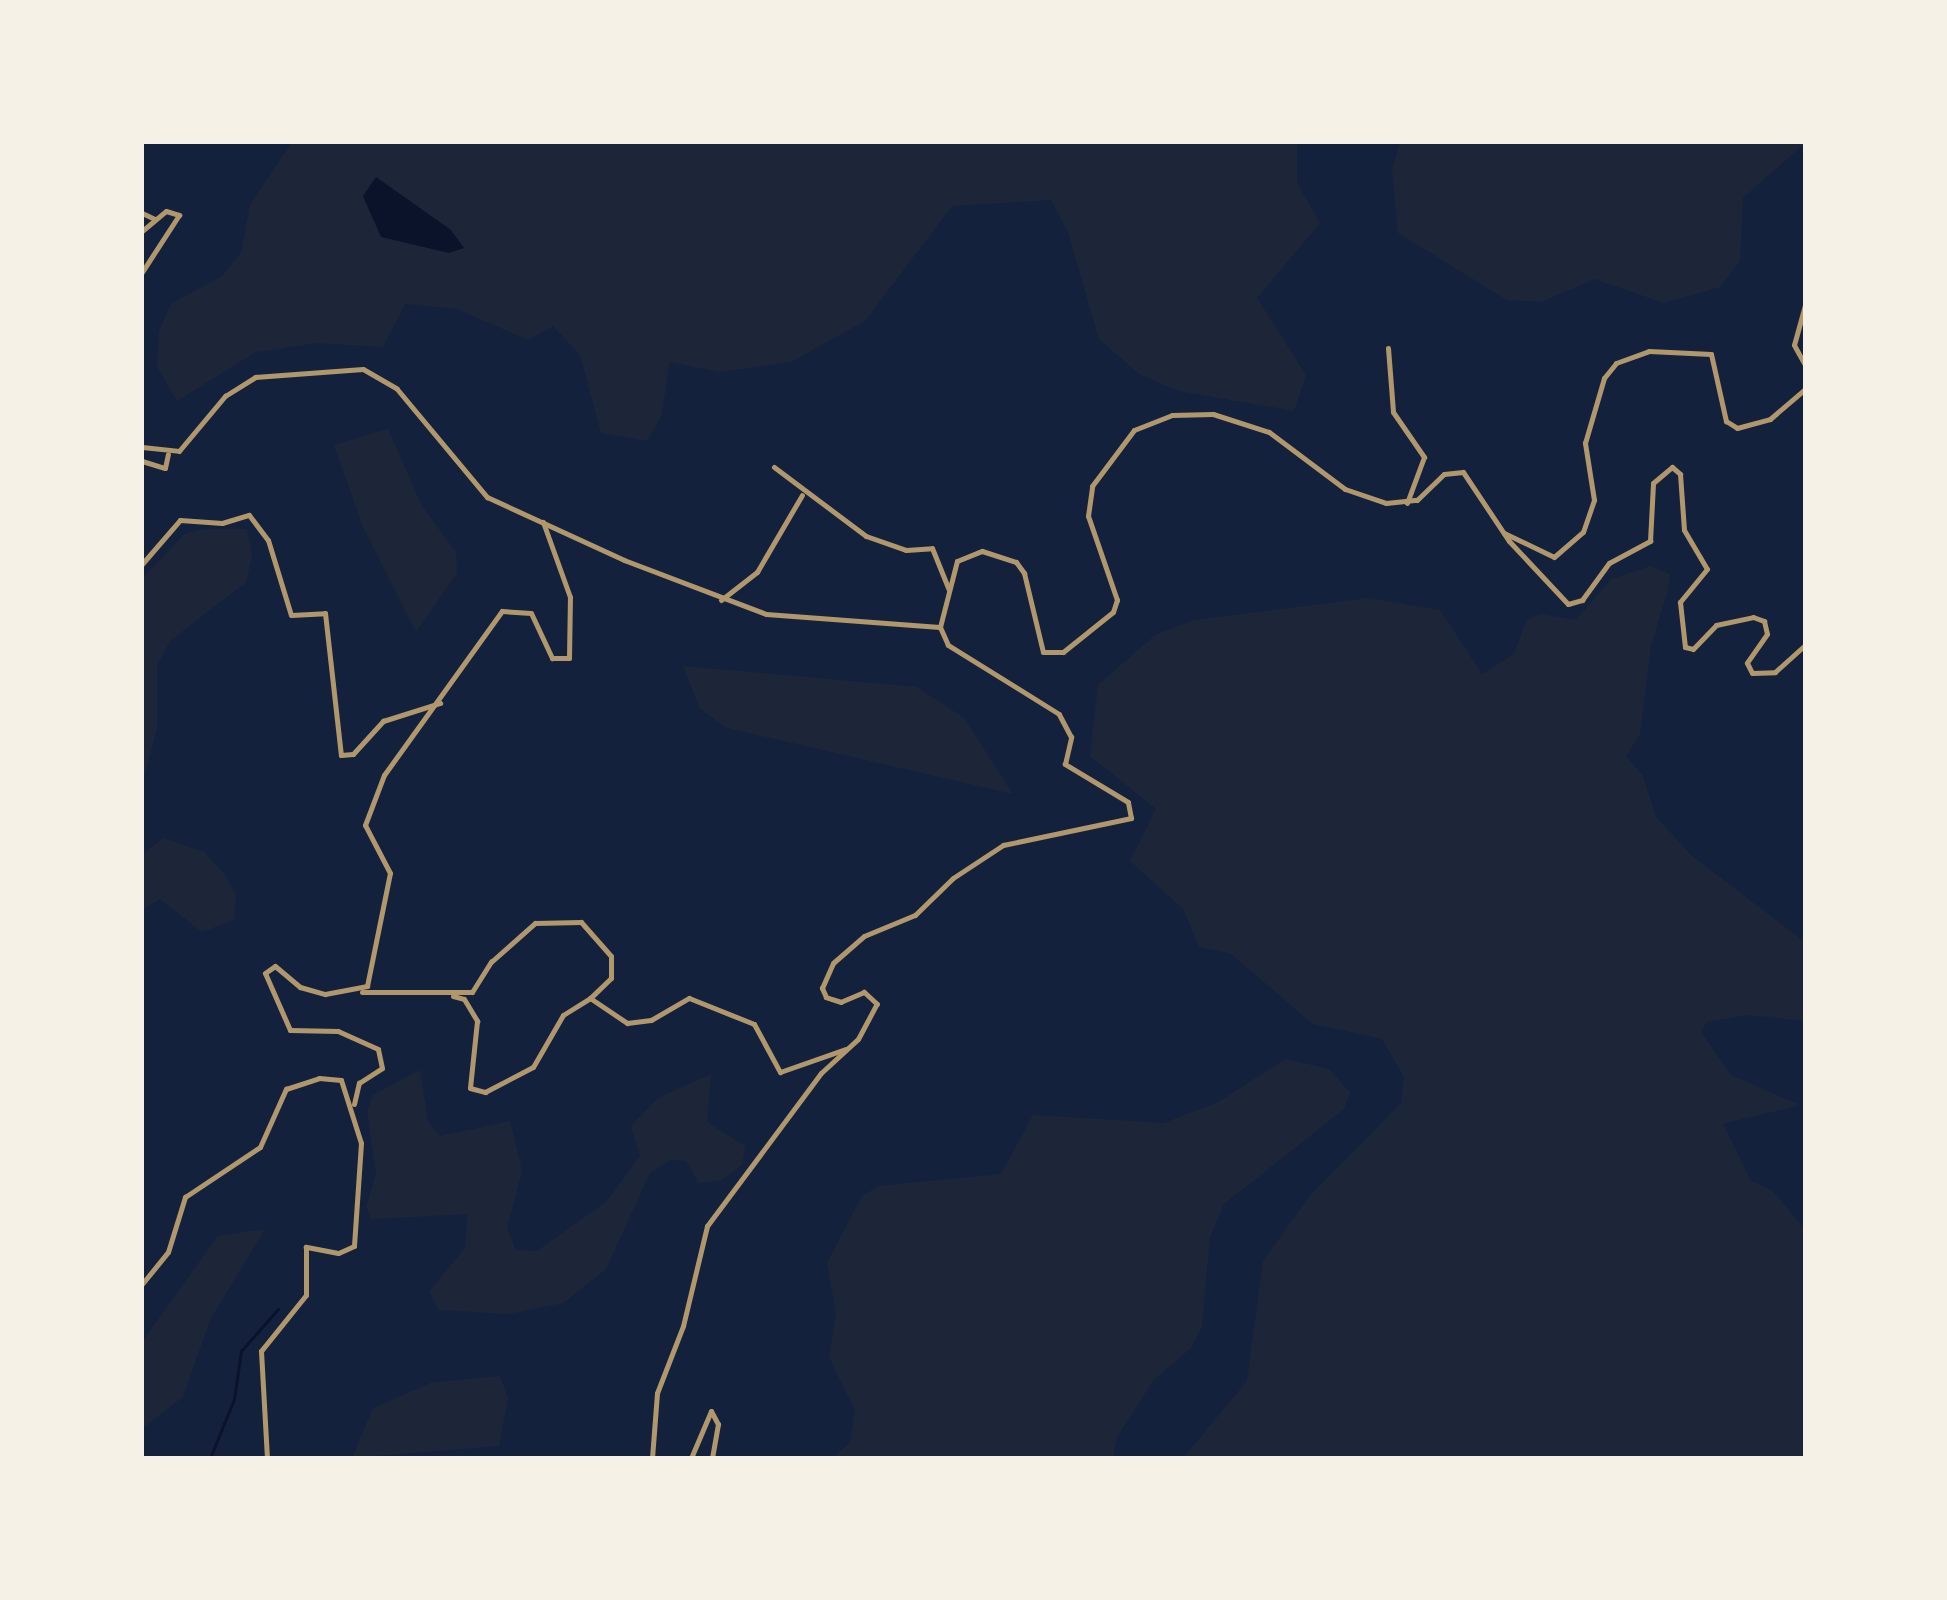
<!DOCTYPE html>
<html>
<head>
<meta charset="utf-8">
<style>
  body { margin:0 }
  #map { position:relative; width:1947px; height:1600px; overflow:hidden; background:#14213d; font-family:"IBM Plex Serif",serif }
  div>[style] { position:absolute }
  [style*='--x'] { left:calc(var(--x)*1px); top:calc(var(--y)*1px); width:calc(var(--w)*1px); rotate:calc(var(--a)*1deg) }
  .green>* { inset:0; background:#1d2539 }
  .water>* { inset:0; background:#0b132b }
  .stream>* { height:3px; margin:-1.5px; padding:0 1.5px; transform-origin:1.5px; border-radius:1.5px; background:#0b132b }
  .minor>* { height:5px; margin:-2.5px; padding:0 2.5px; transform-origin:2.5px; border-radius:2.5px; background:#b1986c }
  span { translate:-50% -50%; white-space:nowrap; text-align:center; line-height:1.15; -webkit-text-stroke:8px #f6f1e7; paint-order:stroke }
  .frame { position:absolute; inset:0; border:144px solid #f6f1e7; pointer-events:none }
</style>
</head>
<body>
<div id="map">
  <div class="green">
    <div style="clip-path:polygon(292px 142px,1297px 142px,1297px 183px,1320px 223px,1257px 298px,1306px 375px,1294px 411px,1179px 391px,1139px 374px,1099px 339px,1068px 232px,1051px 200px,952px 206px,865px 321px,791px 362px,720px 372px,670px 362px,661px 417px,647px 441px,601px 433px,580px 355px,553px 326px,528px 340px,457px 309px,405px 304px,383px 347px,317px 343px,256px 352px,177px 401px,157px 367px,159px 331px,171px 304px,222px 276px,241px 253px,250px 205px)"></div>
    <div style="clip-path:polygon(1400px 142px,1805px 142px,1805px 143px,1743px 198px,1740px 261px,1720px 287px,1664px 303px,1594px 279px,1542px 302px,1507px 300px,1398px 233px,1392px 169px)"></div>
    <div style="clip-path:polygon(388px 429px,422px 506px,456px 552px,457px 573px,416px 632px,363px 527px,334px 445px)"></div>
    <div style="clip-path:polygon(205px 529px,247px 529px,252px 556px,246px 582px,170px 641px,157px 666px,157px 729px,142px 785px,142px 578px,186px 533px)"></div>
    <div style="clip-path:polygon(1650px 566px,1670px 574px,1668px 590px,1651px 645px,1640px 734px,1626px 756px,1643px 776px,1656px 817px,1692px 856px,1805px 942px,1805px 1021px,1748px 1015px,1707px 1022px,1701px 1032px,1731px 1075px,1800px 1105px,1723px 1124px,1751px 1181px,1773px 1191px,1805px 1230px,1805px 1458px,1183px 1458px,1247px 1381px,1263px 1261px,1312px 1193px,1401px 1103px,1404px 1077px,1382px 1039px,1313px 1024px,1230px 953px,1199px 947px,1183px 909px,1130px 861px,1156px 809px,1090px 756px,1098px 685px,1155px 635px,1194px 620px,1368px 598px,1440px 610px,1482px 674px,1514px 654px,1526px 621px,1540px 614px,1576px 620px,1611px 579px)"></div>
    <div style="clip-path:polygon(683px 666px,917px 687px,964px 718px,1013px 794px,727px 728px,700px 709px)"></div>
    <div style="clip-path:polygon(163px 838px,204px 852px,226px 876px,236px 896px,234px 920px,202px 932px,160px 899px,142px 910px,142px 855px)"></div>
    <div style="clip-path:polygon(1286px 1059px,1329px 1069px,1350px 1092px,1344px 1109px,1224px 1204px,1210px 1237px,1202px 1326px,1191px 1348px,1153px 1381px,1117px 1437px,1113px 1458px,833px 1458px,850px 1442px,855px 1411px,829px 1357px,836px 1314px,827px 1263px,862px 1196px,879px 1186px,1001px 1174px,1033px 1115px,1164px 1123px,1218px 1102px)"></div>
    <div style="clip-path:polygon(420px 1070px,428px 1122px,440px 1136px,510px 1121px,522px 1171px,507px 1228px,516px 1250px,537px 1251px,606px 1202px,640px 1156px,631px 1126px,658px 1098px,711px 1074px,707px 1122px,745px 1146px,742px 1165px,722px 1180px,699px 1183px,686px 1161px,671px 1160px,650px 1173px,606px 1269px,563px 1303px,508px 1314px,439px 1310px,429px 1292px,465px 1248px,468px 1214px,371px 1219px,366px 1207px,376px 1173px,367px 1111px,373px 1095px)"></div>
    <div style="clip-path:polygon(265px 1229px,210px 1320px,183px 1397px,142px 1428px,142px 1342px,218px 1236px)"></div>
    <div style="clip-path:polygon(500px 1376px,508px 1398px,499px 1446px,352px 1458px,373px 1408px,430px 1383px)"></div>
  </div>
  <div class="water">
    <div style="clip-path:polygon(376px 177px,451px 230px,464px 248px,449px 253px,381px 237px,363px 196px)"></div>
  </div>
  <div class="stream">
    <div style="--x:210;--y:1458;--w:64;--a:-67.9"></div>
    <div style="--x:234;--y:1399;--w:49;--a:-81.7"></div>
    <div style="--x:241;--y:1351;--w:56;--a:-48.6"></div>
  </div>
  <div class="minor">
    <div style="--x:142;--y:213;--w:14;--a:25"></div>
    <div style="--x:142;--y:231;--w:31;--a:-40"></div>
    <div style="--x:166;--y:211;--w:14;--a:17"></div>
    <div style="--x:179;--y:215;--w:68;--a:123"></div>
    <div style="--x:1805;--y:305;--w:41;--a:105.4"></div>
    <div style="--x:1794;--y:345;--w:23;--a:61"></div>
    <div style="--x:1388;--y:348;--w:64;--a:85.5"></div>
    <div style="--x:1393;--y:412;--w:55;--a:55.4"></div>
    <div style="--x:1424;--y:457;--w:49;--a:110.3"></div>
    <div style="--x:142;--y:447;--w:37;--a:6"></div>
    <div style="--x:179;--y:451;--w:72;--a:-50.1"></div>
    <div style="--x:225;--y:396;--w:36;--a:-32"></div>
    <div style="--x:255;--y:377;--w:108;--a:-4.2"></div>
    <div style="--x:363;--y:369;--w:39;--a:30"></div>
    <div style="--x:397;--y:389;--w:141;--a:50.2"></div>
    <div style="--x:487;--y:497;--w:151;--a:24.7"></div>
    <div style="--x:624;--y:560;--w:152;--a:20.8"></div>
    <div style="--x:766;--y:614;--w:174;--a:4.3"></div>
    <div style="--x:142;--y:461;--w:24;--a:17"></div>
    <div style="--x:165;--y:468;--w:14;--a:-78"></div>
    <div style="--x:774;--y:467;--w:115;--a:36.9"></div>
    <div style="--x:866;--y:536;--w:42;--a:19.3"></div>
    <div style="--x:906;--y:550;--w:26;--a:-4"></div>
    <div style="--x:932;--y:548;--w:45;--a:68"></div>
    <div style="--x:1504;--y:533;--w:55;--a:25.6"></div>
    <div style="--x:1554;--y:557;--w:38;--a:-41"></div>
    <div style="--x:1583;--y:532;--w:34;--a:-71"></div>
    <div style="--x:1594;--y:500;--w:58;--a:-99"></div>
    <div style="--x:1585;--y:443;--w:68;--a:-73.7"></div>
    <div style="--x:1604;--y:378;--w:19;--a:-51"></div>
    <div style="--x:1616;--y:363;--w:35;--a:-20"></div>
    <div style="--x:1649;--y:351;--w:62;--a:2.8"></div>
    <div style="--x:1711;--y:354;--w:69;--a:77.4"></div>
    <div style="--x:1726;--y:421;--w:13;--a:32"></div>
    <div style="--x:1737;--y:428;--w:34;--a:-15"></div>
    <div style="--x:1770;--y:419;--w:46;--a:-40.6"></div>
    <div style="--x:142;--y:564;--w:58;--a:-49.2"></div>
    <div style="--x:180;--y:520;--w:42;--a:4.1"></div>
    <div style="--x:222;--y:523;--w:28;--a:-17"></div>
    <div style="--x:249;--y:515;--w:31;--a:53"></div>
    <div style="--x:268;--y:540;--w:78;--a:73"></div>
    <div style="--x:291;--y:615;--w:34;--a:-3"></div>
    <div style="--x:325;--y:613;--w:143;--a:83.6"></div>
    <div style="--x:341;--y:755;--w:12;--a:-5"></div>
    <div style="--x:353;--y:754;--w:45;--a:-47.7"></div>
    <div style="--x:383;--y:721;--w:60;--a:-17.5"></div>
    <div style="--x:721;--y:600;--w:46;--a:-37.9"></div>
    <div style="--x:757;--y:572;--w:89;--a:-59.7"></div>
    <div style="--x:362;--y:992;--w:110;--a:0"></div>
    <div style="--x:472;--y:992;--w:36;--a:-58"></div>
    <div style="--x:491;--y:962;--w:59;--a:-41.6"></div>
    <div style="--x:535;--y:923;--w:46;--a:-1.2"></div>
    <div style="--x:581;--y:922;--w:45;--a:48.6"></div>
    <div style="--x:611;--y:956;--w:22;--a:90"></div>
    <div style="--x:611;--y:978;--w:29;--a:136"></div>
    <div style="--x:590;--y:998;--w:45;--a:34"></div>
    <div style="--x:627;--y:1023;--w:24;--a:-7"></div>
    <div style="--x:651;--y:1020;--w:44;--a:-30.1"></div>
    <div style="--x:689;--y:998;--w:70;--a:21.8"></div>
    <div style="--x:754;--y:1024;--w:55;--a:61.6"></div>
    <div style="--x:780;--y:1072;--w:70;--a:-19.2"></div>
    <div style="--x:453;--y:996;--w:11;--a:15"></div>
    <div style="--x:464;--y:999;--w:26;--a:59"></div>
    <div style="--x:477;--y:1021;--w:67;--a:96"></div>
    <div style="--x:470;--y:1088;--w:16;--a:15"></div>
    <div style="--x:485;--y:1092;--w:54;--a:-27.5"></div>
    <div style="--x:533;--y:1067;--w:60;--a:-60"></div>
    <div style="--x:563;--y:1015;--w:32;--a:-32"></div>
    <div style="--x:354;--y:1104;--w:22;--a:-77"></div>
    <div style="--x:359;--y:1083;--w:27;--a:-33"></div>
    <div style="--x:382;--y:1068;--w:19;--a:-102"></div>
    <div style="--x:378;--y:1049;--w:44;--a:-155.8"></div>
    <div style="--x:338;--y:1031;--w:48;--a:-178.8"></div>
    <div style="--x:290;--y:1030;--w:62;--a:-113.7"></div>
    <div style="--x:265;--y:973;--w:12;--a:-35"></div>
    <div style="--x:275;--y:966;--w:33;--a:40"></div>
    <div style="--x:300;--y:987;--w:26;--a:16"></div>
    <div style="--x:325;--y:994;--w:43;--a:-10.8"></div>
    <div style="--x:367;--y:986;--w:115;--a:-78.5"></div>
    <div style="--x:390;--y:873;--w:54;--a:-117.5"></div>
    <div style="--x:365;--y:825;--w:53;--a:-69.2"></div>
    <div style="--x:384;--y:775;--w:202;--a:-54.3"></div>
    <div style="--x:502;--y:611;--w:29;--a:4"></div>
    <div style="--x:531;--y:613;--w:50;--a:65"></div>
    <div style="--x:552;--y:658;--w:17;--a:0"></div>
    <div style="--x:569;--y:658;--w:61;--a:-89.1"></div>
    <div style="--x:570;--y:597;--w:80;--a:-109.8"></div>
    <div style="--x:142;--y:1284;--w:41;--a:-50.9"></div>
    <div style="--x:168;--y:1252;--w:58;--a:-72.8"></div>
    <div style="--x:185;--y:1197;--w:90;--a:-33.7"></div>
    <div style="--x:260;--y:1147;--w:64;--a:-65.9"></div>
    <div style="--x:286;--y:1089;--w:35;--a:-18"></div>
    <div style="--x:319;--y:1078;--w:22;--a:5"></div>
    <div style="--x:341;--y:1080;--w:66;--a:72.4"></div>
    <div style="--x:361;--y:1143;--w:103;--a:93.9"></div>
    <div style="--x:354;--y:1246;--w:17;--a:156"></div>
    <div style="--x:338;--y:1253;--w:33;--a:-169"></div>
    <div style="--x:306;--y:1247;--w:48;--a:90"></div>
    <div style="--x:306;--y:1295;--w:72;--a:128.8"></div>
    <div style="--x:261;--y:1351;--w:107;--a:86.8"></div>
    <div style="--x:652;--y:1458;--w:65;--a:-85.6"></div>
    <div style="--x:657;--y:1393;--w:72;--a:-68.8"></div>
    <div style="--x:683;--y:1326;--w:103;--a:-76.5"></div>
    <div style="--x:707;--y:1226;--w:191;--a:-53.3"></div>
    <div style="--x:821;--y:1073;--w:50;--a:-42.6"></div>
    <div style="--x:858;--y:1039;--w:40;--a:-62"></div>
    <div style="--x:877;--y:1004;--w:18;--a:-137"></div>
    <div style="--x:864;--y:992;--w:25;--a:157"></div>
    <div style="--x:841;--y:1002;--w:16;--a:-162"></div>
    <div style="--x:826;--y:997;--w:10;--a:-114"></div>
    <div style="--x:822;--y:988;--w:27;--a:-66"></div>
    <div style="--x:833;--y:963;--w:41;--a:-41.1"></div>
    <div style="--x:864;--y:936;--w:55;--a:-22.4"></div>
    <div style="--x:915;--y:915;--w:53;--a:-44.2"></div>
    <div style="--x:953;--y:878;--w:60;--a:-33.4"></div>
    <div style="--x:1003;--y:845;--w:131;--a:-11.9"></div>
    <div style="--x:1131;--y:818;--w:16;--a:-101"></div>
    <div style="--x:1128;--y:802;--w:74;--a:-148.9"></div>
    <div style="--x:1065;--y:764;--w:28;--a:-77"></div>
    <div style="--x:1071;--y:737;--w:26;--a:-118"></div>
    <div style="--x:1059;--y:714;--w:131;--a:-148.1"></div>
    <div style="--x:948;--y:645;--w:20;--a:-114"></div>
    <div style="--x:940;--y:627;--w:68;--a:-75.6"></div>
    <div style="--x:957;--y:561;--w:27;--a:-22"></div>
    <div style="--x:982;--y:551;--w:36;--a:18"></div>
    <div style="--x:1016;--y:562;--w:14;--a:54"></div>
    <div style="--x:1024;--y:573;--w:81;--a:76.5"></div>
    <div style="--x:1043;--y:652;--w:20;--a:0"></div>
    <div style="--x:1063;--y:652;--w:64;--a:-38.7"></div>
    <div style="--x:1113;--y:612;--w:13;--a:-72"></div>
    <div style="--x:1117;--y:600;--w:89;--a:-109"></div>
    <div style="--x:1088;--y:516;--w:30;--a:-82"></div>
    <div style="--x:1092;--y:486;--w:70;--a:-53.1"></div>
    <div style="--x:1134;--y:430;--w:41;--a:-21.5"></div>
    <div style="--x:1172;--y:415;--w:41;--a:-1.4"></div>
    <div style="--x:1213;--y:414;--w:59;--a:17.8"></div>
    <div style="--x:1269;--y:432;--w:95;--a:36.9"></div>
    <div style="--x:1345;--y:489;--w:43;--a:18.9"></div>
    <div style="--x:1386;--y:503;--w:31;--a:-6"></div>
    <div style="--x:1417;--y:500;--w:37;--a:-44"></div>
    <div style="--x:1444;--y:474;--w:19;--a:-6"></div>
    <div style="--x:1463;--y:472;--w:83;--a:56.3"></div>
    <div style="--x:1509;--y:541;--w:86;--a:46.9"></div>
    <div style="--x:1568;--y:604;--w:15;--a:-16"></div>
    <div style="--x:1582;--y:600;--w:46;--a:-53.9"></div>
    <div style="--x:1609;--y:563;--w:47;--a:-28.2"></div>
    <div style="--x:1650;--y:541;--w:58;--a:-87"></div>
    <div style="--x:1653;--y:483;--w:25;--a:-40"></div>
    <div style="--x:1672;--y:467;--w:11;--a:41"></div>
    <div style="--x:1680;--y:474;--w:56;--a:85.9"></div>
    <div style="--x:1684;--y:530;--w:45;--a:59.5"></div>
    <div style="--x:1707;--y:569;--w:43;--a:129.3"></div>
    <div style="--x:1680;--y:602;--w:45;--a:83.7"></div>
    <div style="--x:1685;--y:647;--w:8;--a:14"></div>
    <div style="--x:1693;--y:649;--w:33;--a:-46"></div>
    <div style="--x:1716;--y:625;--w:38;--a:-12"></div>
    <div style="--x:1753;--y:617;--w:12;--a:20"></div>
    <div style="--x:1764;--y:621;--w:13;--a:77"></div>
    <div style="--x:1767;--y:634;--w:35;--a:125"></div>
    <div style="--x:1747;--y:663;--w:11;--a:63"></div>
    <div style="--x:1752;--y:673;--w:23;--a:-2"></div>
    <div style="--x:1775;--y:672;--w:40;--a:-42"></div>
    <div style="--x:691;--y:1458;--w:51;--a:-66.9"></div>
    <div style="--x:711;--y:1411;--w:15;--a:62"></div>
    <div style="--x:718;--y:1424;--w:35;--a:100"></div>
  </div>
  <div class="frame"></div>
</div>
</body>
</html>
